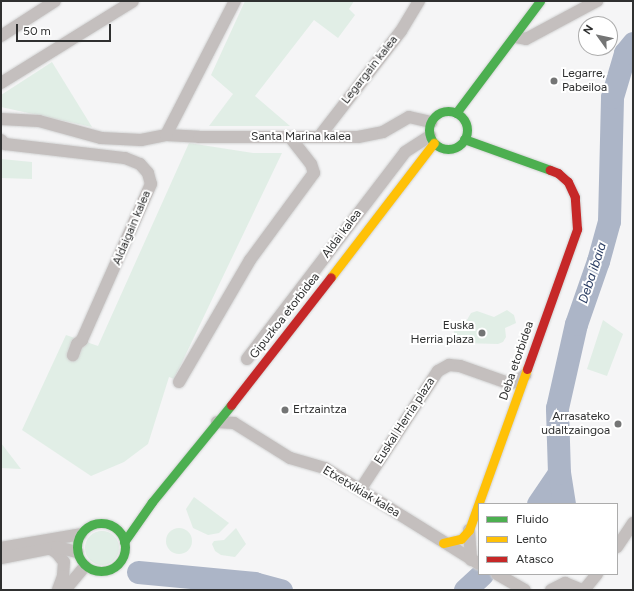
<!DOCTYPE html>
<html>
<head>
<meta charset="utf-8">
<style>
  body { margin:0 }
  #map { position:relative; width:634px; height:591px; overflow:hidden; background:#f5f5f6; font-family:Figtree,sans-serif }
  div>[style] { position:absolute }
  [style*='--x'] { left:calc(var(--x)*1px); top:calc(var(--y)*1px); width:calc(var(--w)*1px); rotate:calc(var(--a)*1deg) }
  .green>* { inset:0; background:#e1eee6 }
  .round { border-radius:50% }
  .river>* { height:23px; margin:-11.5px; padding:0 11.5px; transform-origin:11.5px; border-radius:11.5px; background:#acb5c7 }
  .roads { filter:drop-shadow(0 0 1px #d1d2d2) drop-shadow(0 0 1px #d1d2d2) }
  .street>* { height:12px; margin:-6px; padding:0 6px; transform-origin:6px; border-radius:6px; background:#c4bfbe }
  .fast>* { height:9px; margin:-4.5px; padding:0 4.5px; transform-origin:4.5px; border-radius:4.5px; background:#4caf50 }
  .fast>.ring { margin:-4.5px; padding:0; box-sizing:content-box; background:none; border:9px solid #4caf50; border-radius:50% }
  .slow>* { height:9px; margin:-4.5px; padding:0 4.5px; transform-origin:4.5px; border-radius:4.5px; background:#ffc107 }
  .jam>* { height:9px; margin:-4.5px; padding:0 4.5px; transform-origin:4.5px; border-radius:4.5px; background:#c62828 }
  .dots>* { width:11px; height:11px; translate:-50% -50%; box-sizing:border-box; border:2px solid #fff; border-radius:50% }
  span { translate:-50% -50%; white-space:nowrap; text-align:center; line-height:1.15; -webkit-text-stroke:4px #fff; paint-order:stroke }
  .street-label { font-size:12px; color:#2f3030 }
  .poi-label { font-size:12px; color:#2f3030 }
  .left { translate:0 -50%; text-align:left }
  .right { translate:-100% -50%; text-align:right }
  .water-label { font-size:13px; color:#283b61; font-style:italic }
  .frame { position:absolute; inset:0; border:2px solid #2f3030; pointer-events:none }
  .legend { position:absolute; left:478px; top:503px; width:140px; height:72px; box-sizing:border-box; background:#fff; border:1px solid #acacac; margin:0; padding:5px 7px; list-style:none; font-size:12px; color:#2f3030 }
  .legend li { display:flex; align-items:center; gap:8px; height:20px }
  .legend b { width:20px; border:1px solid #acacac }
  .north { position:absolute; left:578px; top:16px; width:40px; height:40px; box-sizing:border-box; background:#fff; border:1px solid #acacac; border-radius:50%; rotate:303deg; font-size:11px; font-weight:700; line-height:16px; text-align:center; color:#2f3030 }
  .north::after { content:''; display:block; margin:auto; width:14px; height:18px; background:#747575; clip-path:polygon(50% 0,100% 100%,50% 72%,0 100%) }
  .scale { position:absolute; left:16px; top:24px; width:95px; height:18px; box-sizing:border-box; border:2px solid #2f3030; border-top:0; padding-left:5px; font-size:12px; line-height:14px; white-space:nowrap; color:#2f3030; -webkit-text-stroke:3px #fff; paint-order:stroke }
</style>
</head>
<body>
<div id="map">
  <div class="green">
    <div style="clip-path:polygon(245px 1px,354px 1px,349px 9px,355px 15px,338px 38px,314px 20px,255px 96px,290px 126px,209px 126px,233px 94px,211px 75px)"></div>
    <div style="clip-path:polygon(52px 62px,92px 127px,1px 107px,1px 95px)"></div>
    <div style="clip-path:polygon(189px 143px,253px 153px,282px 153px,174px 379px,169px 377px,148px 444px,124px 462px,91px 476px,22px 430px,66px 335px,98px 346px)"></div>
    <div style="clip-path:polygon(1px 159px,32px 162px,32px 179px,1px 178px)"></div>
    <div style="clip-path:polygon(507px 310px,514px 315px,516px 323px,505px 328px,506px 337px,503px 342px,498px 344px,463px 343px,456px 340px,453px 328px,457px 324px,464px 325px,471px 313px,477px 311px,494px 317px)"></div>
    <div style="clip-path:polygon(603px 320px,623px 334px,607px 376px,587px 369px)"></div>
    <div style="clip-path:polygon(1px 443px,21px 469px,1px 468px)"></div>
    <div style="clip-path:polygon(194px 497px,229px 523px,219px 533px,208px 535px,193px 528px,186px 509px)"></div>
    <div style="clip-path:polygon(236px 528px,246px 544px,235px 557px,221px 555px,215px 551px,212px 544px,214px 541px,224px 540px)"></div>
    <div class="round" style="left:166px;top:528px;width:26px;height:26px"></div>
    <div class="round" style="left:85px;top:531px;width:34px;height:34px"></div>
  </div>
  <div class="river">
    <div style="--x:538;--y:504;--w:37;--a:-56"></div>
    <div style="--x:564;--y:504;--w:31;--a:-99"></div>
    <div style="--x:559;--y:473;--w:65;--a:-91.8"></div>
    <div style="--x:557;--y:408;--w:86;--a:-77.3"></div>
    <div style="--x:576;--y:324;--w:67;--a:-70.8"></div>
    <div style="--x:598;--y:261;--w:41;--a:-74.6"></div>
    <div style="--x:609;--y:221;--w:124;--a:-88.6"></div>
    <div style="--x:612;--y:97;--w:46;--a:-73.5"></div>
    <div style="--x:625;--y:53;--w:13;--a:-51"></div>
    <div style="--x:138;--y:572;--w:117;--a:5.4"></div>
    <div style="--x:254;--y:583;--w:28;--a:15"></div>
    <div style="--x:465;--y:590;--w:23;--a:-43"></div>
  </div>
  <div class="roads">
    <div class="street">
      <div style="--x:1;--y:36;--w:64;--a:-32.9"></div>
      <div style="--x:516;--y:37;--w:10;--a:11"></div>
      <div style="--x:526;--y:39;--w:81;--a:-28.2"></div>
      <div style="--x:1;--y:83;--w:155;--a:-31.8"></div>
      <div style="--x:1;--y:119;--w:38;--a:3"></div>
      <div style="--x:39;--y:121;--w:64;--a:15.3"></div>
      <div style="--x:101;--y:138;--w:40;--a:2.9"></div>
      <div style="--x:141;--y:140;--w:25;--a:-11"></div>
      <div style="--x:166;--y:135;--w:33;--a:3"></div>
      <div style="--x:199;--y:137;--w:159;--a:0"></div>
      <div style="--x:358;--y:137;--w:25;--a:-11"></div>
      <div style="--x:383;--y:132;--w:30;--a:-30"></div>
      <div style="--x:409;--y:117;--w:23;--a:13"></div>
      <div style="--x:166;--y:135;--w:151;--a:-62.8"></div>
      <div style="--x:319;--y:137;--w:134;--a:-52.3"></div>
      <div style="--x:401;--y:31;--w:35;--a:-59"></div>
      <div style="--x:1;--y:140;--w:6;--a:45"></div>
      <div style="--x:5;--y:144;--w:121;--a:6.7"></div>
      <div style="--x:125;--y:158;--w:16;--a:22"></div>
      <div style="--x:140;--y:164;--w:12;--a:48"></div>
      <div style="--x:148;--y:173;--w:11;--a:75"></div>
      <div style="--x:151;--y:184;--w:171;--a:113.9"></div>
      <div style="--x:82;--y:340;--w:6;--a:141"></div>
      <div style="--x:77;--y:344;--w:12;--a:110"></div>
      <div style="--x:247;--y:359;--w:260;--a:-52.6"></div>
      <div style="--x:405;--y:152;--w:30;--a:-33"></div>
      <div style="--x:179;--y:382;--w:141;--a:-59.8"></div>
      <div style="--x:250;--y:260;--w:108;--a:-53.7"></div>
      <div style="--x:314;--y:173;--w:9;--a:-108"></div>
      <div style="--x:311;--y:164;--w:34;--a:-128"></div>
      <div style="--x:217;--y:422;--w:17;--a:3"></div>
      <div style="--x:234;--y:423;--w:66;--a:32"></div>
      <div style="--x:290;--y:458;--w:36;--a:16"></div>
      <div style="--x:325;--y:468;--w:181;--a:31.9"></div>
      <div style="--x:360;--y:490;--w:142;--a:-56.8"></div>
      <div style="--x:438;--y:371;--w:13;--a:-29"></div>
      <div style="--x:449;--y:365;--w:11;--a:5"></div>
      <div style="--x:460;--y:366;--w:51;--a:19.5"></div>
      <div style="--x:508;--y:383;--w:9;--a:-6"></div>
      <div style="--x:517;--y:382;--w:11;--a:-41"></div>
      <div style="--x:469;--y:530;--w:30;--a:86"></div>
      <div style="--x:617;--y:547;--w:29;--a:-56"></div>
      <div style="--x:1;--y:548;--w:81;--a:-9.9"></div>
      <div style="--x:49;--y:548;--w:9;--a:32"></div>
      <div style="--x:57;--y:553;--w:11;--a:52"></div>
      <div style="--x:64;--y:562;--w:14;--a:94"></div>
      <div style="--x:63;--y:576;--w:15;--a:110"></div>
      <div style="--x:1;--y:558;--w:57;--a:-11.1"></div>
      <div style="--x:57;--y:547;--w:21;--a:14"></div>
      <div style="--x:497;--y:574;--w:32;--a:30"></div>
      <div style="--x:65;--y:590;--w:31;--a:-50"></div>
      <div style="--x:551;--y:590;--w:16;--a:-27"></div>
      <div style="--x:565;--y:583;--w:18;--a:22"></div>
      <div style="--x:584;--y:590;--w:21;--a:-51"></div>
    </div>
    <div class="fast">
      <div class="ring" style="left:429px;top:111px;width:29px;height:29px"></div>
      <div style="--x:456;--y:113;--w:140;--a:-53.1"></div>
      <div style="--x:464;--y:139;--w:91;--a:19.8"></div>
      <div class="ring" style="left:77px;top:523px;width:39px;height:39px"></div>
      <div style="--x:124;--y:542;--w:49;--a:-55"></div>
      <div style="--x:152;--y:502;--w:125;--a:-50.8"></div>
    </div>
    <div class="slow">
      <div style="--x:331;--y:277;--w:169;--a:-52.5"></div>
      <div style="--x:443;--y:543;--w:18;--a:-13"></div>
      <div style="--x:461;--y:539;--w:12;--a:-48"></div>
      <div style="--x:469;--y:530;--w:171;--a:-70.2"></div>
    </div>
    <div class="jam">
      <div style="--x:527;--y:369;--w:149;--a:-70.3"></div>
      <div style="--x:577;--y:229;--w:32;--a:-94"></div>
      <div style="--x:575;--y:197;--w:17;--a:-115"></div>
      <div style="--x:568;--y:182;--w:13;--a:-138"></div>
      <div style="--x:558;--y:173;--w:9;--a:-159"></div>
      <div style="--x:231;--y:405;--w:162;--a:-52"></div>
    </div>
  </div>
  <div class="dots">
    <div style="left:554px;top:81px;background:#747575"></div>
    <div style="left:482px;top:333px;background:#747575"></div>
    <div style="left:285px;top:410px;background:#747575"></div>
    <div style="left:618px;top:424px;background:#747575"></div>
  </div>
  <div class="street-label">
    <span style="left:370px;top:70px;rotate:-52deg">Legargain kalea</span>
    <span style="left:301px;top:137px">Santa Marina kalea</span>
    <span style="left:132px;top:228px;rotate:-67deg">Aldaigain kalea</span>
    <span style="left:342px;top:234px;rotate:-53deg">Aldai kalea</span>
    <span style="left:285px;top:316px;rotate:-52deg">Gipuzkoa etorbidea</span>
    <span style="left:517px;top:361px;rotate:-71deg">Deba etorbidea</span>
    <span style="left:405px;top:421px;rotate:-57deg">Euskal Herria plaza</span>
    <span style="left:361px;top:492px;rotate:31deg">Etxetxikiak kalea</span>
  </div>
  <div class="poi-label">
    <span class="left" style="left:562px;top:81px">Legarre,<br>Pabeiloa</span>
    <span class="right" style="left:474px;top:333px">Euska<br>Herria plaza</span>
    <span class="left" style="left:293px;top:410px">Ertzaintza</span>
    <span class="right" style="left:610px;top:424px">Arrasateko<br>udaltzaingoa</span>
  </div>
  <div class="water-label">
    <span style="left:593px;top:273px;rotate:-72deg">Deba ibaia</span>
  </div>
  <div class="frame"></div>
  <ul class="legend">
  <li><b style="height:5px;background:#4caf50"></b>Fluido</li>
  <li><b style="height:5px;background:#ffc107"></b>Lento</li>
  <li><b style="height:5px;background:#c62828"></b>Atasco</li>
  </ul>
  <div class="north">N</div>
  <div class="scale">50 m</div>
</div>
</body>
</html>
